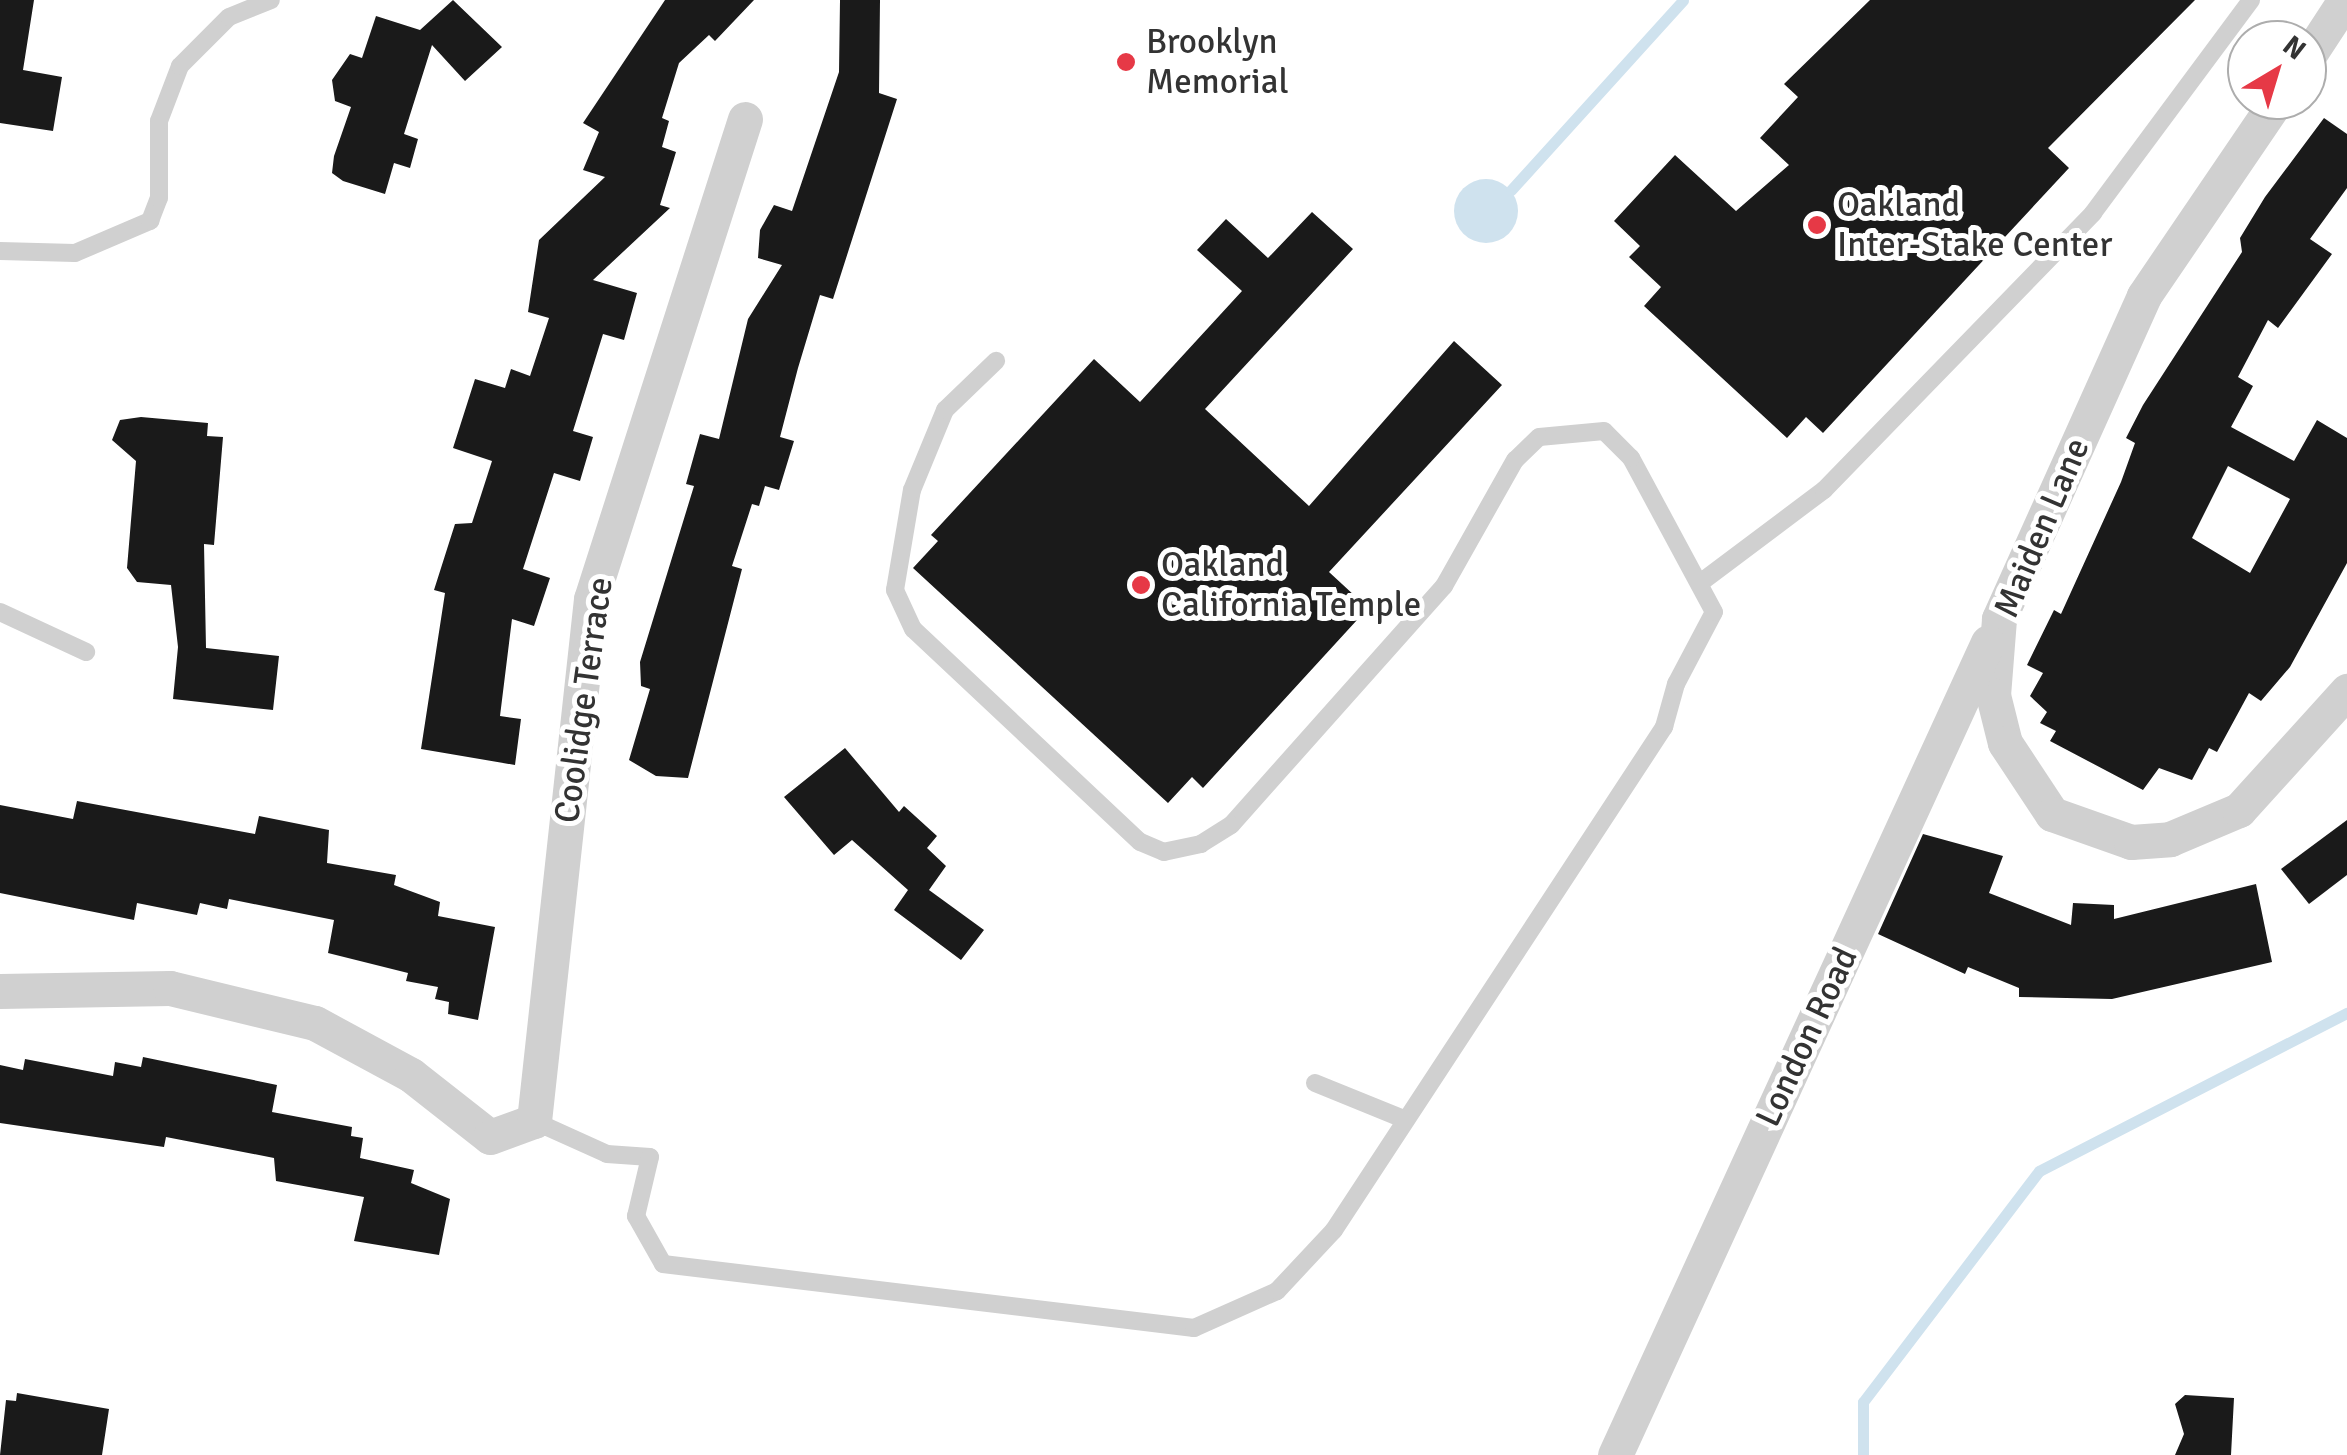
<!DOCTYPE html>
<html>
<head>
<meta charset="utf-8">
<style>
  body { margin:0 }
  #map { position:relative; width:2347px; height:1455px; overflow:hidden; background:#fff; font-family:Signika,sans-serif }
  div>[style] { position:absolute }
  [style*='--x'] { left:calc(var(--x)*1px); top:calc(var(--y)*1px); width:calc(var(--w)*1px); rotate:calc(var(--a)*1deg) }
  .water>* { inset:0; background:#cfe2ee }
  .round { border-radius:50% }
  .stream>* { height:11px; margin:-5.5px; padding:0 5.5px; transform-origin:5.5px; border-radius:5.5px; background:#cfe2ee }
  .building>* { inset:0; background:#1a1a1a }
  .service>* { height:18px; margin:-9px; padding:0 9px; transform-origin:9px; border-radius:9px; background:#d0d0d0 }
  .minor>* { height:35px; margin:-17.5px; padding:0 17.5px; transform-origin:17.5px; border-radius:17.5px; background:#d0d0d0 }
  .dots>* { width:28px; height:28px; translate:-50% -50%; box-sizing:border-box; border:5px solid #fff; border-radius:50% }
  span { translate:-50% -50%; white-space:nowrap; text-align:center; line-height:1.15; -webkit-text-stroke:10px #fff; paint-order:stroke }
  .poi-label { font-size:35px; color:#333 }
  .left { translate:0 -50%; text-align:left }
  .street-label { font-size:35px; color:#333 }
  .north { position:absolute; left:2227px; top:20px; width:100px; height:100px; box-sizing:border-box; background:#fff; border:2px solid #adadad; border-radius:50%; rotate:38deg; font-size:28px; font-weight:700; line-height:40px; text-align:center; color:#333 }
  .north::after { content:''; display:block; margin:auto; width:35px; height:45px; background:#e63946; clip-path:polygon(50% 0,100% 100%,50% 72%,0 100%) }
</style>
</head>
<body>
<div id="map">
  <div class="water">
    <div class="round" style="left:1454px;top:179px;width:64px;height:64px"></div>
  </div>
  <div class="stream">
    <div style="--x:1511;--y:190;--w:256;--a:-47.8"></div>
    <div style="--x:1863;--y:1455;--w:53;--a:-90"></div>
    <div style="--x:1863;--y:1402;--w:290;--a:-52.7"></div>
    <div style="--x:2039;--y:1171;--w:346;--a:-27.2"></div>
  </div>
  <div class="building">
    <div style="clip-path:polygon(0 0,34px 0,23px 70px,62px 77px,53px 131px,0 123px)"></div>
    <div style="clip-path:polygon(453px 0,502px 47px,465px 81px,432px 45px,404px 134px,418px 139px,410px 168px,394px 163px,385px 194px,343px 181px,332px 173px,334px 156px,351px 107px,335px 101px,332px 80px,350px 54px,362px 58px,376px 16px,420px 30px)"></div>
    <div style="clip-path:polygon(665px 0,754px 0,715px 41px,709px 35px,679px 63px,662px 118px,669px 121px,662px 147px,676px 152px,660px 205px,670px 208px,593px 280px,637px 293px,624px 340px,603px 334px,573px 431px,593px 437px,580px 481px,554px 473px,523px 569px,550px 578px,534px 626px,512px 619px,500px 716px,521px 719px,515px 765px,421px 749px,445px 593px,434px 590px,455px 524px,472px 523px,492px 461px,453px 448px,475px 379px,505px 388px,511px 369px,530px 376px,549px 318px,528px 312px,539px 240px,605px 177px,583px 170px,599px 132px,583px 123px)"></div>
    <div style="clip-path:polygon(840px 0,880px 0,879px 93px,897px 99px,833px 299px,820px 295px,798px 368px,780px 437px,794px 441px,779px 490px,765px 486px,759px 506px,752px 504px,732px 566px,742px 569px,688px 778px,656px 776px,629px 760px,650px 689px,641px 686px,640px 662px,694px 486px,686px 484px,700px 434px,719px 439px,748px 319px,782px 265px,758px 258px,760px 230px,774px 205px,792px 211px,839px 72px)"></div>
    <div style="clip-path:polygon(1870px 0,2195px 0,2048px 148px,2069px 168px,1823px 433px,1806px 417px,1787px 438px,1644px 306px,1661px 287px,1629px 257px,1640px 246px,1614px 221px,1675px 155px,1736px 211px,1789px 165px,1760px 138px,1798px 97px,1784px 84px)"></div>
    <div style="clip-path:polygon(evenodd,2324px 118px,2347px 134px,2347px 188px,2310px 239px,2332px 254px,2278px 328px,2268px 320px,2238px 377px,2253px 386px,2231px 427px,2294px 461px,2317px 420px,2347px 438px,2347px 563px,2290px 667px,2261px 701px,2249px 693px,2217px 752px,2209px 748px,2192px 780px,2159px 768px,2143px 790px,2050px 741px,2056px 731px,2040px 723px,2047px 712px,2030px 696px,2043px 673px,2027px 665px,2054px 610px,2061px 614px,2121px 482px,2135px 443px,2126px 438px,2143px 405px,2242px 252px,2240px 238px,2265px 197px,2324px 118px,2228px 466px,2290px 499px,2250px 573px,2192px 538px,2228px 466px)"></div>
    <div style="clip-path:polygon(1312px 212px,1353px 249px,1205px 409px,1309px 506px,1454px 341px,1502px 385px,1329px 572px,1368px 608px,1203px 788px,1192px 777px,1168px 803px,913px 568px,938px 541px,931px 535px,1094px 359px,1140px 402px,1242px 291px,1197px 250px,1226px 219px,1268px 258px)"></div>
    <div style="clip-path:polygon(141px 417px,208px 423px,207px 436px,223px 437px,214px 545px,204px 544px,206px 648px,279px 656px,273px 710px,173px 699px,178px 647px,171px 585px,137px 582px,127px 568px,136px 461px,112px 440px,120px 420px)"></div>
    <div style="clip-path:polygon(845px 748px,899px 812px,904px 806px,937px 836px,927px 848px,946px 866px,929px 890px,984px 930px,961px 960px,894px 910px,908px 890px,852px 840px,834px 855px,784px 797px)"></div>
    <div style="clip-path:polygon(77px 801px,255px 834px,259px 816px,329px 830px,327px 863px,396px 875px,394px 885px,440px 902px,438px 916px,495px 927px,478px 1020px,448px 1014px,449px 1002px,435px 999px,438px 987px,406px 981px,408px 973px,328px 953px,334px 920px,229px 899px,227px 909px,200px 903px,197px 915px,137px 903px,134px 920px,0 893px,0 805px,73px 819px)"></div>
    <div style="clip-path:polygon(2347px 820px,2347px 875px,2309px 904px,2281px 869px)"></div>
    <div style="clip-path:polygon(1923px 834px,2003px 856px,1989px 893px,2071px 925px,2073px 903px,2114px 905px,2114px 919px,2256px 884px,2272px 962px,2112px 999px,2019px 997px,2019px 988px,1968px 967px,1965px 974px,1878px 934px)"></div>
    <div style="clip-path:polygon(143px 1057px,277px 1085px,272px 1112px,352px 1127px,351px 1136px,363px 1138px,360px 1158px,414px 1170px,411px 1183px,450px 1199px,439px 1255px,354px 1241px,364px 1197px,276px 1181px,274px 1158px,166px 1137px,164px 1147px,0 1123px,0 1065px,23px 1070px,25px 1059px,113px 1076px,115px 1062px,141px 1067px)"></div>
    <div style="clip-path:polygon(17px 1393px,109px 1409px,102px 1455px,0 1455px,6px 1400px,16px 1401px)"></div>
    <div style="clip-path:polygon(2185px 1395px,2234px 1398px,2231px 1455px,2175px 1455px,2184px 1434px,2175px 1404px)"></div>
  </div>
  <div class="service">
    <div style="--x:0;--y:251;--w:75;--a:1.5"></div>
    <div style="--x:75;--y:253;--w:82;--a:-23.1"></div>
    <div style="--x:150;--y:221;--w:25;--a:-69"></div>
    <div style="--x:159;--y:198;--w:77;--a:-90"></div>
    <div style="--x:159;--y:121;--w:59;--a:-69.1"></div>
    <div style="--x:180;--y:66;--w:69;--a:-45"></div>
    <div style="--x:229;--y:17;--w:45;--a:-22"></div>
    <div style="--x:1700;--y:583;--w:155;--a:-36.9"></div>
    <div style="--x:1824;--y:490;--w:386;--a:-45.8"></div>
    <div style="--x:2093;--y:213;--w:265;--a:-53.4"></div>
    <div style="--x:0;--y:612;--w:95;--a:24.9"></div>
    <div style="--x:1315;--y:1083;--w:98;--a:22.1"></div>
    <div style="--x:534;--y:1121;--w:80;--a:24.3"></div>
    <div style="--x:607;--y:1154;--w:43;--a:4"></div>
    <div style="--x:650;--y:1157;--w:61;--a:103.3"></div>
    <div style="--x:636;--y:1216;--w:55;--a:60.6"></div>
    <div style="--x:663;--y:1264;--w:535;--a:6.87"></div>
    <div style="--x:1194;--y:1328;--w:91;--a:-24"></div>
    <div style="--x:1277;--y:1291;--w:83;--a:-46.9"></div>
    <div style="--x:1334;--y:1230;--w:602;--a:-56.73"></div>
    <div style="--x:1664;--y:727;--w:45;--a:-74.4"></div>
    <div style="--x:1676;--y:684;--w:81;--a:-62.2"></div>
    <div style="--x:1714;--y:612;--w:175;--a:-118.3"></div>
    <div style="--x:1631;--y:458;--w:38;--a:-135"></div>
    <div style="--x:1604;--y:431;--w:65;--a:174.7"></div>
    <div style="--x:1539;--y:437;--w:33;--a:136"></div>
    <div style="--x:1515;--y:460;--w:145;--a:119.4"></div>
    <div style="--x:1444;--y:586;--w:320;--a:131.7"></div>
    <div style="--x:1231;--y:825;--w:36;--a:148"></div>
    <div style="--x:1201;--y:844;--w:38;--a:168"></div>
    <div style="--x:1164;--y:852;--w:26;--a:-157"></div>
    <div style="--x:1140;--y:842;--w:311;--a:-136.8"></div>
    <div style="--x:913;--y:629;--w:43;--a:-114.8"></div>
    <div style="--x:895;--y:590;--w:101;--a:-80.4"></div>
    <div style="--x:912;--y:490;--w:87;--a:-67.6"></div>
    <div style="--x:945;--y:410;--w:71;--a:-43.9"></div>
  </div>
  <div class="minor">
    <div style="--x:2307;--y:58;--w:69;--a:-56.8"></div>
    <div style="--x:2277;--y:100;--w:237;--a:124.2"></div>
    <div style="--x:2144;--y:296;--w:354;--a:114.2"></div>
    <div style="--x:1999;--y:619;--w:76;--a:94.5"></div>
    <div style="--x:1993;--y:695;--w:49;--a:76"></div>
    <div style="--x:2005;--y:743;--w:85;--a:56.5"></div>
    <div style="--x:2052;--y:814;--w:84;--a:19.5"></div>
    <div style="--x:2131;--y:842;--w:39;--a:-4"></div>
    <div style="--x:2170;--y:839;--w:75;--a:-22.8"></div>
    <div style="--x:2239;--y:810;--w:161;--a:-47.8"></div>
    <div style="--x:0;--y:991;--w:170;--a:-1"></div>
    <div style="--x:170;--y:988;--w:149;--a:13.6"></div>
    <div style="--x:315;--y:1023;--w:109;--a:28.4"></div>
    <div style="--x:411;--y:1075;--w:100;--a:38.1"></div>
    <div style="--x:490;--y:1137;--w:47;--a:-20"></div>
    <div style="--x:534;--y:1121;--w:525;--a:-83.77"></div>
    <div style="--x:591;--y:599;--w:504;--a:-72.21"></div>
    <div style="--x:1615;--y:1455;--w:894;--a:-65.35"></div>
  </div>
  <div class="dots">
    <div style="left:1126px;top:62px;background:#e63946"></div>
    <div style="left:1817px;top:225px;background:#e63946"></div>
    <div style="left:1141px;top:585px;background:#e63946"></div>
  </div>
  <div class="poi-label">
    <span class="left" style="left:1146px;top:62px">Brooklyn<br>Memorial</span>
    <span class="left" style="left:1837px;top:225px">Oakland<br>Inter-Stake Center</span>
    <span class="left" style="left:1161px;top:585px">Oakland<br>California Temple</span>
  </div>
  <div class="street-label">
    <span style="left:2042px;top:528px;rotate:-67deg">Maiden Lane</span>
    <span style="left:584px;top:700px;rotate:-82deg">Coolidge Terrace</span>
    <span style="left:1807px;top:1037px;rotate:-65deg">London Road</span>
  </div>
  <div class="north">N</div>
</div>
</body>
</html>
